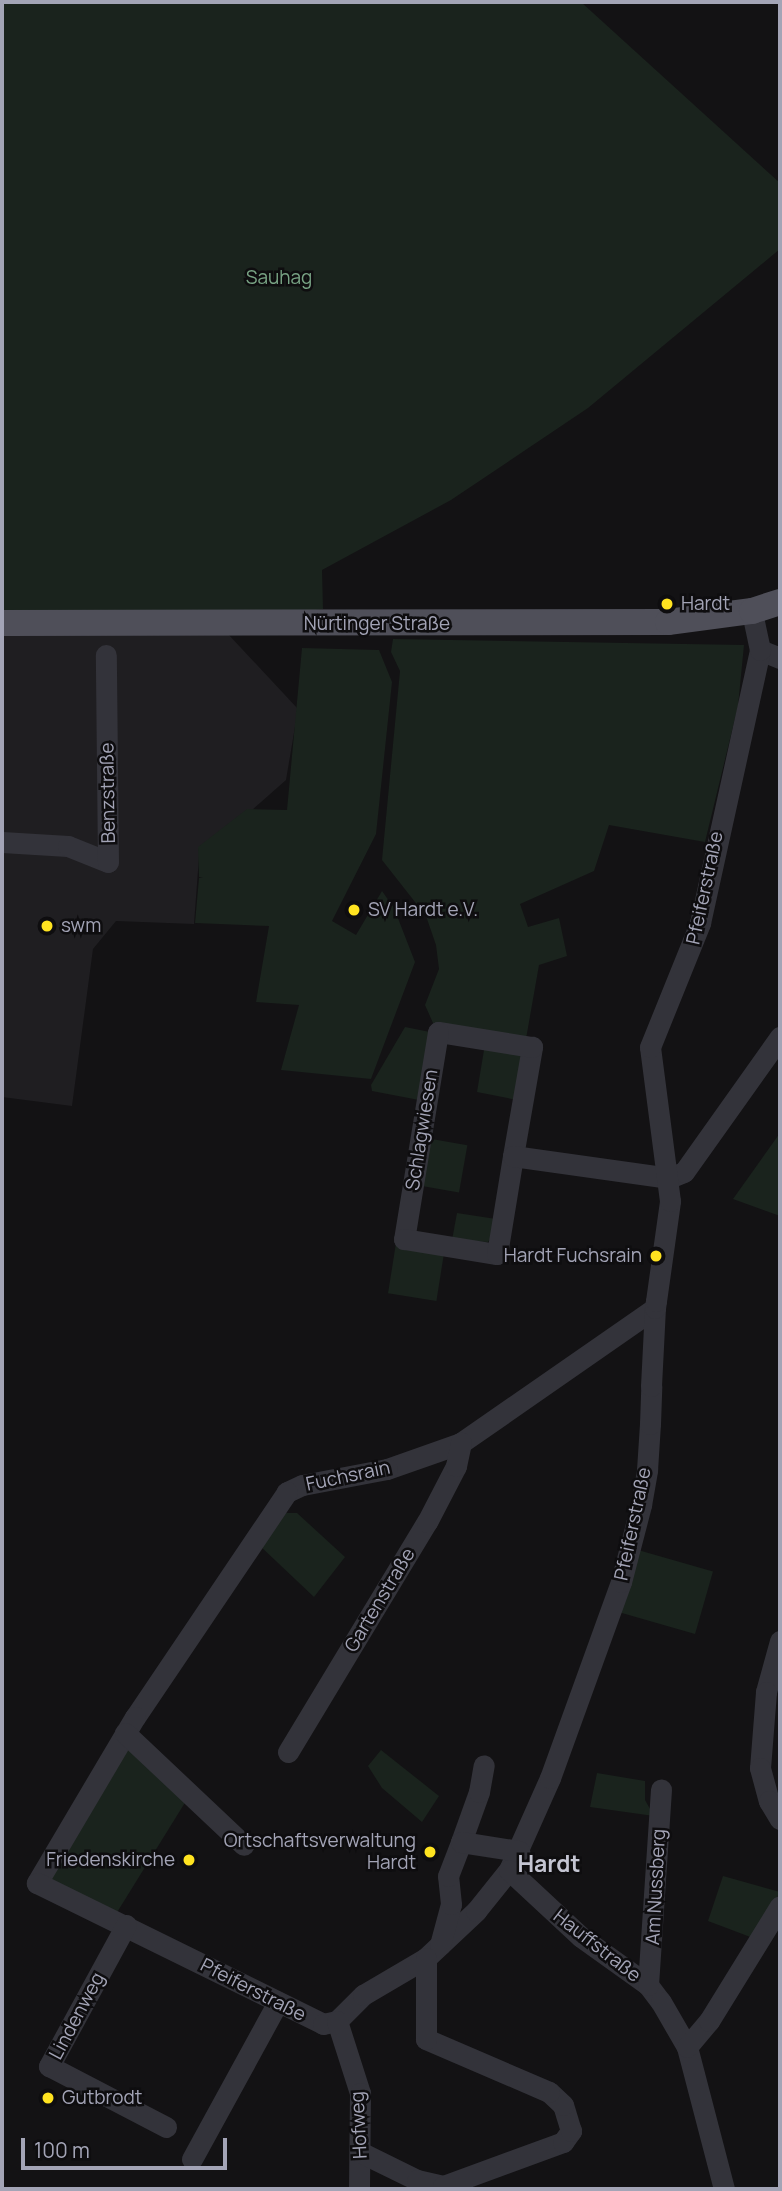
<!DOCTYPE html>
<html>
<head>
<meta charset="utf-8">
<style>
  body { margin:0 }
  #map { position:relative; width:782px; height:2191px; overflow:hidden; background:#131214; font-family:Manrope,sans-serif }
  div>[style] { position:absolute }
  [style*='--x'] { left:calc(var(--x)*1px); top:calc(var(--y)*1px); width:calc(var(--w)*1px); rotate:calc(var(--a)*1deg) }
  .built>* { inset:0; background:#1f1e21 }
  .green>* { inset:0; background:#1a231d; transform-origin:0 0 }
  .minor>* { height:21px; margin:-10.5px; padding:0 10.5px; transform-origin:10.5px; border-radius:10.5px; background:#33333a }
  .major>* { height:26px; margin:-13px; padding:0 13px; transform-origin:13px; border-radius:13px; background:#4f4f59 }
  .dots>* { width:19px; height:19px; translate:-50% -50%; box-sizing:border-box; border:4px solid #0e0d0f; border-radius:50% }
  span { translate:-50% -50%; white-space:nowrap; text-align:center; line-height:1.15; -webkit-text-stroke:5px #0e0d0f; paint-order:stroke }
  .park-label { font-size:19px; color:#78a384 }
  .poi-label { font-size:19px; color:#a3a4b6 }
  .left { translate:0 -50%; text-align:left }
  .right { translate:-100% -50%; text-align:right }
  .street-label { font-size:19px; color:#a3a4b6 }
  .quarter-label { font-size:23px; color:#c4c5d2; font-weight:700 }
  .frame { position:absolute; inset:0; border:4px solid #a3a4b6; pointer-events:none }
  .scale { position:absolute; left:21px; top:2138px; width:206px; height:32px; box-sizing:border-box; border:4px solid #a3a4b6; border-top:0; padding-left:9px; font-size:21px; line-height:24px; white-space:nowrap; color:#a3a4b6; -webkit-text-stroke:5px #0e0d0f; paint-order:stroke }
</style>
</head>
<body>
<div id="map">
  <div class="built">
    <div style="clip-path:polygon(2px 623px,228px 634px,298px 709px,286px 780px,199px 857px,194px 924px,116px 921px,93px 949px,72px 1106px,2px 1097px)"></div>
  </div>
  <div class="green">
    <div style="clip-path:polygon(2px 2px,581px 2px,780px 183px,780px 249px,588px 408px,451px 500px,322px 570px,323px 609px,210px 624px,2px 623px)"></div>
    <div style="clip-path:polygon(393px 639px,744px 645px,738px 706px,705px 842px,609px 825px,594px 871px,520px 904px,528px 927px,559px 918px,567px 956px,539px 965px,526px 1039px,433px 1023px,425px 1005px,439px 969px,436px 945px,426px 916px,382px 860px,400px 671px,391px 652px)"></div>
    <div style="clip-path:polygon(302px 648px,379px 650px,392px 682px,376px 834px,332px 921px,356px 935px,382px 891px,394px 908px,415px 962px,371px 1079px,281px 1070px,299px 1005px,256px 1002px,269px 926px,195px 923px,199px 878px,203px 878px,199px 877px,198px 847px,247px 809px,287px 810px)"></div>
    <div style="clip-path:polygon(405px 1027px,430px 1032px,419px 1100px,372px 1091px,371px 1085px)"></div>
    <div style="clip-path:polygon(485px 1044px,519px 1053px,522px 1058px,517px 1100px,477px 1092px)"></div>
    <div style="clip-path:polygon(780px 1133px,780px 1216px,733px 1199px)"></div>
    <div style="left:426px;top:1138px;width:42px;height:48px;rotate:10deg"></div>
    <div style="clip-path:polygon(457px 1213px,496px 1219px,493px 1235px,488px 1242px,452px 1240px)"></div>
    <div style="left:396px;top:1243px;width:49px;height:51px;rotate:9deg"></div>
    <div style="clip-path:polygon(282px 1513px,297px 1513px,345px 1557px,314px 1597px,259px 1545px)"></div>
    <div style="left:638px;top:1550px;width:78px;height:65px;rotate:16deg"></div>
    <div style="clip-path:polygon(127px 1745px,186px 1801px,116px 1914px,48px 1883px)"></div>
    <div style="clip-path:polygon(381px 1750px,439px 1796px,422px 1822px,382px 1788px,368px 1766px)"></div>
    <div style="clip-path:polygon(597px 1773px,645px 1781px,645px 1800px,654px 1816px,590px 1807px)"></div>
    <div style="clip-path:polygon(723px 1876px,780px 1892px,753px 1938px,708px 1921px)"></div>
  </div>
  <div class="minor">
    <div style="--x:760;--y:650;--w:22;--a:22"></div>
    <div style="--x:2;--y:842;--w:66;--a:3.5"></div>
    <div style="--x:68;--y:846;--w:43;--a:21.8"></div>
    <div style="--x:108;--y:862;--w:207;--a:-90.6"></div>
    <div style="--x:513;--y:1156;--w:111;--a:-80.1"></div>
    <div style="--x:532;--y:1047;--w:95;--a:-170.9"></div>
    <div style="--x:438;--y:1032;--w:210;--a:99.3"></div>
    <div style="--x:404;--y:1239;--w:94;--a:9.2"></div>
    <div style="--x:497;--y:1254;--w:99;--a:-80.7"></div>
    <div style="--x:513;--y:1156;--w:158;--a:8"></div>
    <div style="--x:669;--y:1178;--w:16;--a:-22"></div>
    <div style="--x:684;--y:1172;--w:166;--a:-54.6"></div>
    <div style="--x:655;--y:1308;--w:236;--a:145.2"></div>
    <div style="--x:461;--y:1443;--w:78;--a:160.6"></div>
    <div style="--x:387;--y:1469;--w:86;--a:169.3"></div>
    <div style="--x:302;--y:1485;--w:17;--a:155"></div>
    <div style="--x:287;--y:1492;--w:272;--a:124"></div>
    <div style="--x:135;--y:1717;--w:193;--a:120.6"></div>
    <div style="--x:37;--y:1883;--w:319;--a:26.2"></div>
    <div style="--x:323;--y:2024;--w:14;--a:-12"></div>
    <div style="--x:337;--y:2021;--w:37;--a:-45"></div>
    <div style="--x:363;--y:1995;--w:73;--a:-30.4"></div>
    <div style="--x:426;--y:1958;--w:69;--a:-43.2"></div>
    <div style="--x:476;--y:1911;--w:53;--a:-51.2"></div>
    <div style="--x:509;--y:1870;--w:101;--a:-66"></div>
    <div style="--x:550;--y:1778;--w:208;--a:-70.1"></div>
    <div style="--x:621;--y:1582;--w:80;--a:-75.4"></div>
    <div style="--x:641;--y:1505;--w:36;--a:-80"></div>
    <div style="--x:647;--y:1470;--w:46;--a:-86.3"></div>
    <div style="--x:650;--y:1424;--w:38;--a:-88"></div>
    <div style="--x:651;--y:1386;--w:78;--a:-87.1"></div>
    <div style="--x:655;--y:1308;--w:7;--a:-82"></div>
    <div style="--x:656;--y:1301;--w:101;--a:-82"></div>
    <div style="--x:670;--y:1201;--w:155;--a:-97.4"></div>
    <div style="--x:650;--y:1047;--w:134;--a:-68"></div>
    <div style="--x:700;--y:923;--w:280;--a:-77.6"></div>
    <div style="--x:760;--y:650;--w:40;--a:-102"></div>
    <div style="--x:780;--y:1641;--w:53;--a:105.4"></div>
    <div style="--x:766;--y:1692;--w:76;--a:94.5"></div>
    <div style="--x:760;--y:1768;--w:34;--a:75"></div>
    <div style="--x:769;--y:1801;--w:21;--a:59"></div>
    <div style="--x:125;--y:1733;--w:163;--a:43.3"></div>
    <div style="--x:288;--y:1752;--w:269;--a:-58.9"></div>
    <div style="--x:427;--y:1522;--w:63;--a:-62.6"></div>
    <div style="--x:456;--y:1466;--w:24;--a:-78"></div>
    <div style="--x:461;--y:1842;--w:53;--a:-70.2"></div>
    <div style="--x:479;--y:1792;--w:27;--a:-80"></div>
    <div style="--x:509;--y:1870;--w:98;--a:42.9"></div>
    <div style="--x:581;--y:1937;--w:82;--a:35.6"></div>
    <div style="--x:648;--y:1985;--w:21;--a:53"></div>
    <div style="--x:661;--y:2002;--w:52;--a:60"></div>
    <div style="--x:687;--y:2047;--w:147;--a:75.4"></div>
    <div style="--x:126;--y:1925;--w:161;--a:118.6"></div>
    <div style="--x:49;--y:2066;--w:132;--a:27.5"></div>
    <div style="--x:440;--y:1945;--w:42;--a:-75"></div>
    <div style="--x:451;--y:1904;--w:28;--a:-96"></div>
    <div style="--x:448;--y:1876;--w:36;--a:-69"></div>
    <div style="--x:461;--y:1842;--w:59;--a:8.8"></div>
    <div style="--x:648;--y:1985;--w:196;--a:-86.2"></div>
    <div style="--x:337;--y:2021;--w:76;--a:72.3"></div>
    <div style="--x:360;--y:2093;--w:96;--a:90.6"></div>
    <div style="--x:687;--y:2047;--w:34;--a:-50"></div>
    <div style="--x:709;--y:2021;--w:135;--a:-58.3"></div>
    <div style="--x:362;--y:2153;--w:61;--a:26.1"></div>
    <div style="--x:417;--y:2180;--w:27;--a:13"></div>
    <div style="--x:443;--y:2186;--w:128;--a:-20.1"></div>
    <div style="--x:563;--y:2142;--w:14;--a:-54"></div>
    <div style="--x:571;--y:2131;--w:27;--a:-107"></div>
    <div style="--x:563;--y:2105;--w:19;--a:-137"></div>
    <div style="--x:549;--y:2092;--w:134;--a:-156.7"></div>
    <div style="--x:426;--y:2039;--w:81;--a:-90"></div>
    <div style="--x:192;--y:2159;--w:179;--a:-61.3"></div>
  </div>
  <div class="major">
    <div style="--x:2;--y:623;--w:666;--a:-0.09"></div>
    <div style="--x:668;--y:622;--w:85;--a:-7.5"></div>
    <div style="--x:752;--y:611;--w:29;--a:-18"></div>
  </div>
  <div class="dots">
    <div style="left:667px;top:604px;background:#ffe320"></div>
    <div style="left:354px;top:910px;background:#ffe320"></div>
    <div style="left:47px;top:926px;background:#ffe320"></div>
    <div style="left:656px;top:1256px;background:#ffe320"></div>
    <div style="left:430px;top:1852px;background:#ffe320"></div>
    <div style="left:189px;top:1860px;background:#ffe320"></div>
    <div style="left:48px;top:2098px;background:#ffe320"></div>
  </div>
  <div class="park-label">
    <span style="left:279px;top:278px">Sauhag</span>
  </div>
  <div class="poi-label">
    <span class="left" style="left:681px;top:604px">Hardt</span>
    <span class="left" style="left:368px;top:910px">SV Hardt e.V.</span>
    <span class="left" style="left:61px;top:926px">swm</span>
    <span class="right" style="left:642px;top:1256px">Hardt Fuchsrain</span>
    <span class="right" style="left:416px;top:1852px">Ortschaftsverwaltung<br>Hardt</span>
    <span class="right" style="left:175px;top:1860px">Friedenskirche</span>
    <span class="left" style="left:62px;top:2098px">Gutbrodt</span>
  </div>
  <div class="street-label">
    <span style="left:377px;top:624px">Nürtinger Straße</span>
    <span style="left:108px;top:793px;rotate:-91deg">Benzstraße</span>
    <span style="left:705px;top:888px;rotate:-78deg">Pfeiferstraße</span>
    <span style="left:422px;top:1130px;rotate:-81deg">Schlagwiesen</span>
    <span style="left:348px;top:1476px;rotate:-12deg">Fuchsrain</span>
    <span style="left:633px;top:1524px;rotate:-78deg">Pfeiferstraße</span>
    <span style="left:380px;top:1600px;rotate:-59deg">Gartenstraße</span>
    <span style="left:656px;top:1887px;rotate:-87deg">Am Nussberg</span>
    <span style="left:597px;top:1946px;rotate:38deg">Hauffstraße</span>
    <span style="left:253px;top:1990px;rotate:27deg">Pfeiferstraße</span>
    <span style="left:77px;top:2016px;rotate:-62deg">Lindenweg</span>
    <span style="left:359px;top:2125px;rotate:-93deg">Hofweg</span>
  </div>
  <div class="quarter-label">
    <span style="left:549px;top:1863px">Hardt</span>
  </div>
  <div class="frame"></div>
  <div class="scale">100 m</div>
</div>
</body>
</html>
